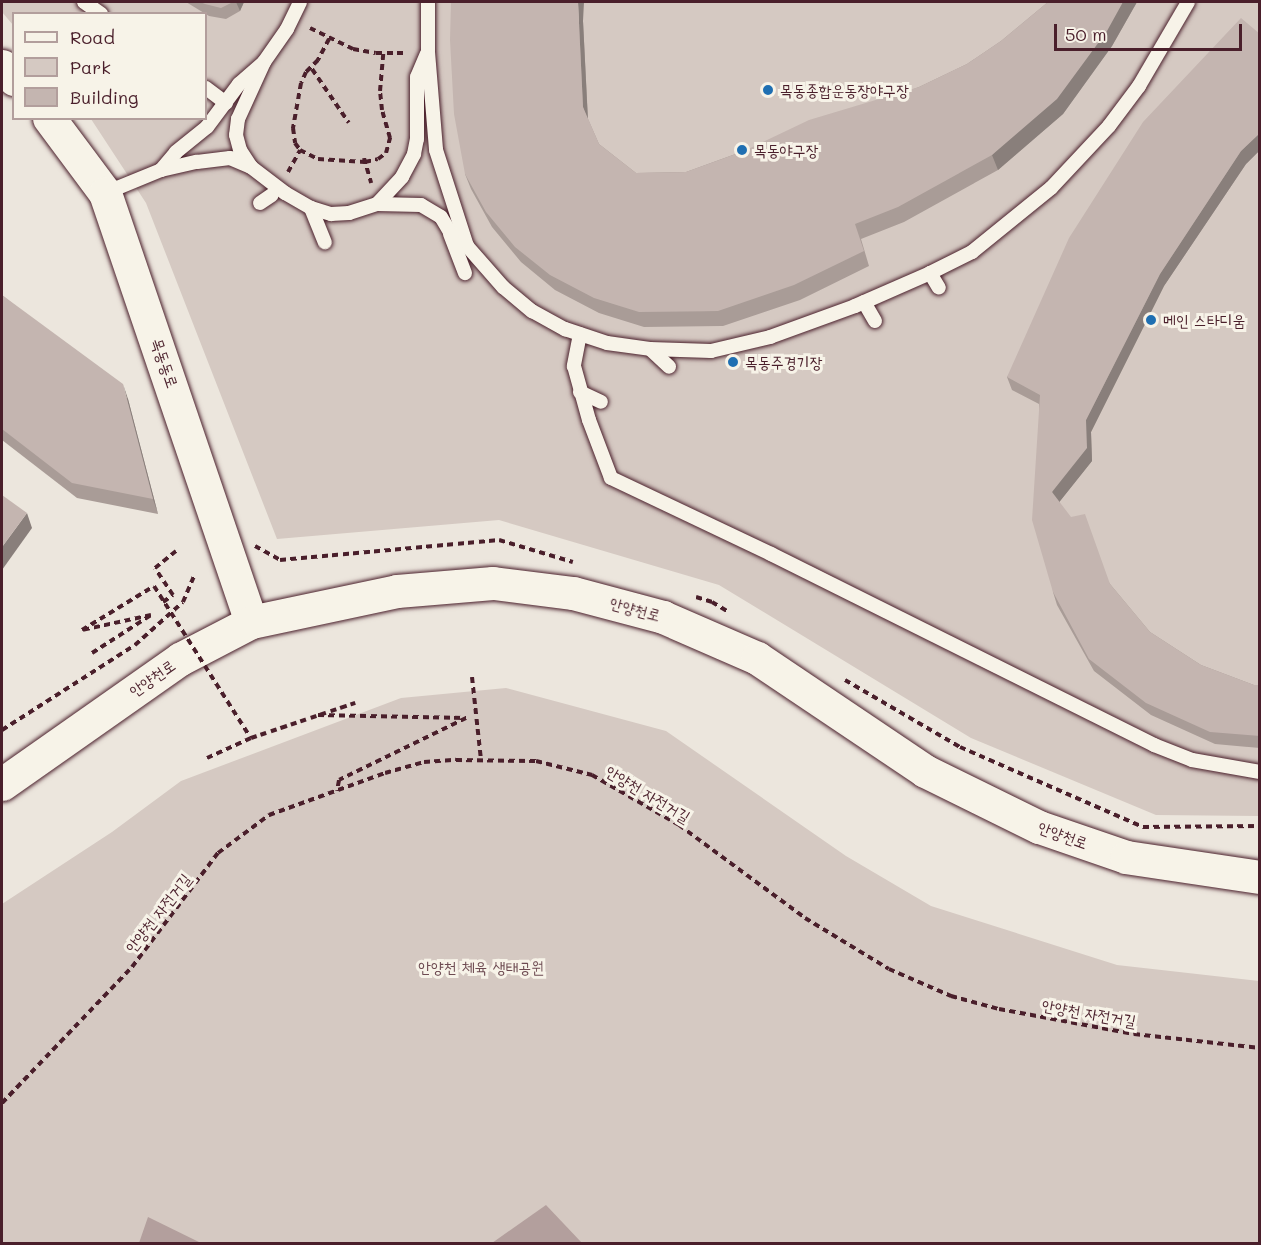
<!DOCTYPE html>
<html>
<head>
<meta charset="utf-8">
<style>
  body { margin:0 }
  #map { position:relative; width:1261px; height:1245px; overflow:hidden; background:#ece6dd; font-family:Mali,"Poor Story",sans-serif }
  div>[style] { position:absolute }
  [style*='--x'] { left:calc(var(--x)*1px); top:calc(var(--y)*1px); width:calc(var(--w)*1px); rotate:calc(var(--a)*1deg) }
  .green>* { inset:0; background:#d5c9c2 }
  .water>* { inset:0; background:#b39f9d }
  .path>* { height:4px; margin-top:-2px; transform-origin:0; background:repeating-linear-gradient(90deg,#4a1f2b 0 6px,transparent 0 10.5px) }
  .roads { filter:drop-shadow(0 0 2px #4a1f2b) drop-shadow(0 0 2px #4a1f2b) }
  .lane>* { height:14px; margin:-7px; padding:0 7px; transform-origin:7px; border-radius:7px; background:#f7f3e8 }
  .secondary>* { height:33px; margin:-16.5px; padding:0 16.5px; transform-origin:16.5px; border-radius:16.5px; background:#f7f3e8 }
  .path-bridge>* { height:4px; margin-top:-2px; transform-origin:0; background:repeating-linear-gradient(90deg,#4a1f2b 0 6px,transparent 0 10.5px) }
  .wall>* { inset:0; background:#a99c97 }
  .shaded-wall>* { inset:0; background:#897f7b }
  .building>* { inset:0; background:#c4b5b0 }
  .dots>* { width:16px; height:16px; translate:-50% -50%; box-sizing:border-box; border:3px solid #f7f3e8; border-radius:50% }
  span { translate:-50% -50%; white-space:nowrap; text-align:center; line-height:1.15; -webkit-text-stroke:6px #f7f3e8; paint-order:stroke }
  .poi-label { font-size:16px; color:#4a1f2b }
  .left { translate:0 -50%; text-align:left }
  .street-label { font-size:16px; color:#4a1f2b }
  .park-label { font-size:16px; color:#6d4a51 }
  .frame { position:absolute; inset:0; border:3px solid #4a1f2b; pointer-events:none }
  .legend { position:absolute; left:12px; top:12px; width:195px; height:108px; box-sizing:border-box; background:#f7f3e8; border:2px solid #b29e9c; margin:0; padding:8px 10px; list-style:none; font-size:18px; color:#4a1f2b }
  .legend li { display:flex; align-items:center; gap:12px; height:30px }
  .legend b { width:30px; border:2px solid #b29e9c }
  .scale { position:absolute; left:1054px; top:24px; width:188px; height:27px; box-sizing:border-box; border:3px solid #4a1f2b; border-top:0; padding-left:8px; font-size:18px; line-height:21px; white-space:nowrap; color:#4a1f2b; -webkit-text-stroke:4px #f7f3e8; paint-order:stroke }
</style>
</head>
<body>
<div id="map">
  <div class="green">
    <div style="clip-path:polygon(2px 2px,1259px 2px,1259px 816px,1156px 815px,971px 738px,719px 585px,499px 520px,277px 539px,146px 203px,91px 119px,206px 118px,206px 14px,14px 14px,13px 25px,2px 12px)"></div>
    <div style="clip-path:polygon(506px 688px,666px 731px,846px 856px,931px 906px,1117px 965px,1259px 981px,1259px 1243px,2px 1244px,2px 904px,112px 832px,181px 781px,401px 698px)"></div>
  </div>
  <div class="water">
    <div style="clip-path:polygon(546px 1205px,582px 1243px,492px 1243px)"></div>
    <div style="clip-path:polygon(148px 1217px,201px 1243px,139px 1243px)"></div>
  </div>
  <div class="path">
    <div style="--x:310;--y:28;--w:48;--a:26"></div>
    <div style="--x:353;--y:49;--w:23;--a:10"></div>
    <div style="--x:376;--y:53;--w:30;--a:0"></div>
    <div style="--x:329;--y:39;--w:24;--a:118"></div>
    <div style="--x:318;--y:60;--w:17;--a:135"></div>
    <div style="--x:306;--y:72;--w:12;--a:114"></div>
    <div style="--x:301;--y:83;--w:46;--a:100.1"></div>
    <div style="--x:293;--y:128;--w:15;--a:82"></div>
    <div style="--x:295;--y:143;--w:9;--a:54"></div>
    <div style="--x:300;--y:150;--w:20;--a:27"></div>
    <div style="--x:318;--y:159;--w:47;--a:3.7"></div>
    <div style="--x:365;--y:162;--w:13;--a:-13"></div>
    <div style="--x:378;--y:159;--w:10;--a:-37"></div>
    <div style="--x:386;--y:153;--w:16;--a:-75"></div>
    <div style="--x:390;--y:138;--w:29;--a:-106"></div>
    <div style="--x:382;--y:110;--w:19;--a:-96"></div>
    <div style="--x:380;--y:91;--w:38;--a:-85"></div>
    <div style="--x:312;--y:69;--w:65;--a:55.6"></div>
    <div style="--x:364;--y:158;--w:26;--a:74"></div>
    <div style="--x:288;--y:172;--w:25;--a:-61"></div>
    <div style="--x:255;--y:546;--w:29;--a:29"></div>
    <div style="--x:280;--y:560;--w:220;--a:-5.2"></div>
    <div style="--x:499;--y:540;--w:77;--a:16.6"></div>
    <div style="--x:696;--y:597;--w:17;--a:17"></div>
    <div style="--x:712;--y:602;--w:17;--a:31"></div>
    <div style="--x:163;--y:602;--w:12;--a:-35"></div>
    <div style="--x:173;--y:595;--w:32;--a:-124"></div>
    <div style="--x:155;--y:568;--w:27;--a:-39"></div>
    <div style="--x:472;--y:677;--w:83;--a:83.8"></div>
    <div style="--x:845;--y:680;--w:133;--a:30.2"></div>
    <div style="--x:960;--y:747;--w:200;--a:23.6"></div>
    <div style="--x:1143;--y:827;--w:117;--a:-0.5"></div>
    <div style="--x:318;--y:715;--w:148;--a:1.2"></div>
    <div style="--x:466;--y:718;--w:141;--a:154"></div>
    <div style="--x:339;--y:780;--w:11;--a:100"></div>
    <div style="--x:2;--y:730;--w:158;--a:-32.6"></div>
    <div style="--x:135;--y:645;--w:64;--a:-41.9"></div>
    <div style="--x:183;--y:602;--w:30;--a:-67"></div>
    <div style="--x:207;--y:758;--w:48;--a:-24.4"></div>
    <div style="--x:2;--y:1103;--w:188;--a:-46.3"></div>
    <div style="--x:132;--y:967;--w:143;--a:-53"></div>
    <div style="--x:218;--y:853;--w:64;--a:-36.7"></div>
    <div style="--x:269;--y:815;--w:123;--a:-19.9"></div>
    <div style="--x:385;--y:773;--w:41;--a:-15.8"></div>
    <div style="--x:424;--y:762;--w:32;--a:-4"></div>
    <div style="--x:456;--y:760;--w:80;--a:0.7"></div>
    <div style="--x:536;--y:761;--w:58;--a:14"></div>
    <div style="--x:592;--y:775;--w:100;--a:29.9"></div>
    <div style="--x:679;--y:825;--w:157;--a:36.4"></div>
    <div style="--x:805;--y:918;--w:98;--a:31.3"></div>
    <div style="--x:889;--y:969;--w:68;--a:23.5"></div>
    <div style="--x:951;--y:996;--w:50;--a:15.2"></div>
    <div style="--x:999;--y:1009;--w:137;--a:10.5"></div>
    <div style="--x:1134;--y:1034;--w:127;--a:6.3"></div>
  </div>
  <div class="roads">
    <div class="lane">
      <div style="--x:84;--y:2;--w:21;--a:35"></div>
      <div style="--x:428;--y:2;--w:50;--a:90"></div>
      <div style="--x:428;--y:52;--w:98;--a:85.3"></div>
      <div style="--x:436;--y:150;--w:101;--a:72.1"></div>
      <div style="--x:264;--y:62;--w:63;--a:114.5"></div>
      <div style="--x:238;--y:119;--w:16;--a:97"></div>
      <div style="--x:236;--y:135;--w:16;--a:75"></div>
      <div style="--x:240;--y:150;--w:20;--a:57"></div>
      <div style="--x:251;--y:167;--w:43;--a:37.4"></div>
      <div style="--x:285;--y:193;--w:30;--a:30"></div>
      <div style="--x:311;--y:208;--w:21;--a:17"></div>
      <div style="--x:331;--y:214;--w:18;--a:-3"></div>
      <div style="--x:349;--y:213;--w:29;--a:-18"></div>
      <div style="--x:377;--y:204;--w:44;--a:1.3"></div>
      <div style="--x:421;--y:205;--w:23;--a:31"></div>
      <div style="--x:441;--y:217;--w:17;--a:59"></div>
      <div style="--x:450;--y:232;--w:22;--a:39"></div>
      <div style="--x:467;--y:246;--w:55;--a:48.7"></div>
      <div style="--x:503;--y:287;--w:38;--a:40"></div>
      <div style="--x:532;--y:311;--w:38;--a:29"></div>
      <div style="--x:565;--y:329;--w:44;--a:18.4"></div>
      <div style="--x:607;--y:343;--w:43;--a:7.9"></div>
      <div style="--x:650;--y:349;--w:61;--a:1.9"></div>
      <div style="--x:711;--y:351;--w:61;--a:-13.3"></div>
      <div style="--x:770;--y:337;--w:90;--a:-20"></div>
      <div style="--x:855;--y:306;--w:82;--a:-23.7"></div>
      <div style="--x:930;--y:273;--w:47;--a:-26.6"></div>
      <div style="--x:972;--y:252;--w:102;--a:-39"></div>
      <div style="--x:1051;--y:188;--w:85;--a:-46.9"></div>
      <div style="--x:1109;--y:126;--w:50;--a:-53.1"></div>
      <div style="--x:1139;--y:86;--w:97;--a:-59.7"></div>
      <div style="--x:206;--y:88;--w:25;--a:37"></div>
      <div style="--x:161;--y:170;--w:23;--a:-50"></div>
      <div style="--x:176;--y:152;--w:40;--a:-39"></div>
      <div style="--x:207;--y:127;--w:54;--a:-53.3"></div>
      <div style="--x:239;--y:84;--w:33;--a:-41"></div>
      <div style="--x:264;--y:62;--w:40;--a:-55.1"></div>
      <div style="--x:287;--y:29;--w:30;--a:-64"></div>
      <div style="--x:105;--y:193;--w:61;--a:-22.3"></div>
      <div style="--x:161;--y:170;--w:37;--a:-13"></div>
      <div style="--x:197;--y:162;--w:33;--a:-7"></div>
      <div style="--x:230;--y:158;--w:23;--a:23"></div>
      <div style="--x:260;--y:203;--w:14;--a:-34"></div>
      <div style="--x:377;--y:204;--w:37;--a:-47"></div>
      <div style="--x:402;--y:177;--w:26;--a:-62"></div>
      <div style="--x:414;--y:154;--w:15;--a:-79"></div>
      <div style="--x:417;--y:139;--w:62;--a:-90"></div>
      <div style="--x:417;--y:77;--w:25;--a:-67"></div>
      <div style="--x:311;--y:208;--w:37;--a:68"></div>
      <div style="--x:450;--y:234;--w:42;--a:69"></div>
      <div style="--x:930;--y:273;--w:17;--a:59"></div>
      <div style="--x:864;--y:302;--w:22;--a:60"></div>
      <div style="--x:580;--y:334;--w:33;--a:101"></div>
      <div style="--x:574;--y:366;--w:56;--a:74.5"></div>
      <div style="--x:589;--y:420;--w:62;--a:69.2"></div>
      <div style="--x:611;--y:478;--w:177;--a:25.4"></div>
      <div style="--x:771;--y:554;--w:428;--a:26.5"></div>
      <div style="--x:1154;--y:745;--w:41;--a:21.5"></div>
      <div style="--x:1192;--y:760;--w:69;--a:10"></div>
      <div style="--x:650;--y:349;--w:26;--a:43"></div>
      <div style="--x:580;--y:392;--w:23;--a:25"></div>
    </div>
    <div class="secondary">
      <div style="--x:2;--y:66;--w:18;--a:47"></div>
      <div style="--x:49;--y:118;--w:94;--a:53.3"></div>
      <div style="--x:105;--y:193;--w:453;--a:71.2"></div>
      <div style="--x:2;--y:784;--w:218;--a:-35.1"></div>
      <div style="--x:180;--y:659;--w:80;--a:-27.5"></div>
      <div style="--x:251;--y:622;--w:149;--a:-12"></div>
      <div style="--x:397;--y:591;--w:96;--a:-4.8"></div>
      <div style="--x:493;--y:583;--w:81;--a:7.1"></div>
      <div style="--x:573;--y:593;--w:93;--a:14.9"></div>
      <div style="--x:663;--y:617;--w:103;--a:23.6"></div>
      <div style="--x:757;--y:658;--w:202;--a:33.9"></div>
      <div style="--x:925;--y:771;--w:127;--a:26.2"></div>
      <div style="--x:1039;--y:827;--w:92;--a:19"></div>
      <div style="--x:1126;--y:857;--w:135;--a:8.5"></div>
    </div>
  </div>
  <div class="path-bridge">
    <div style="--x:92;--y:653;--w:70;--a:-32.8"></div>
    <div style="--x:151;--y:615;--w:71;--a:167.7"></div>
    <div style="--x:82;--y:630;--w:84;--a:-31.4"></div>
    <div style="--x:154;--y:586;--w:180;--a:57.5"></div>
    <div style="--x:251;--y:738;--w:110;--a:-18.6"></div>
  </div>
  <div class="wall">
    <div style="clip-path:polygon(186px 2px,244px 2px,240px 11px,226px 19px,209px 16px)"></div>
    <div style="clip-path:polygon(1048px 2px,1137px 2px,1112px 46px,1063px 114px,998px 170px,904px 222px,861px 239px,869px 266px,800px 300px,723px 326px,644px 327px,599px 313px,555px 290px,521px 262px,492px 227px,471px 189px,465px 174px,583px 21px,588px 119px,599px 144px,636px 173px,686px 172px,919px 87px,967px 64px,1001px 41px)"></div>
    <div style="clip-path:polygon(1260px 34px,1260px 150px,1246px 164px,1164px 286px,1091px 432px,1092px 461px,1059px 502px,1110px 584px,1150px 632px,1201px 665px,1254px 685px,1260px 685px,1260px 748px,1215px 744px,1151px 715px,1094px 671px,1057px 605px,1053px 592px,1039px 404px,1012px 390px,1007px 377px)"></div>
    <div style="clip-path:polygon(2px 295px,128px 399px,158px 514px,77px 498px,2px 440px)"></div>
  </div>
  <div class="shaded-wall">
    <div style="clip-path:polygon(236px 2px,244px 2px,240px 11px)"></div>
    <div style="clip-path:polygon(578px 2px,584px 2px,583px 21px,588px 122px,583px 107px)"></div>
    <div style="clip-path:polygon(1123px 2px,1137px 2px,1112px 46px,1063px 114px,998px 170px,992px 155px)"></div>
    <div style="clip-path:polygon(1260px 133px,1260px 150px,1246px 164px,1164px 286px,1091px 432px,1092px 461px,1057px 505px,1052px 492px,1086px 420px,1160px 274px,1241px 151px)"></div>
    <div style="clip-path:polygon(123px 384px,128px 399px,158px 514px,153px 499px)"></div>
    <div style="clip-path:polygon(27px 513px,32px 528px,2px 570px,2px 547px)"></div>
  </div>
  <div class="building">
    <div style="clip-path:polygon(200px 2px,233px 2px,221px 8px,205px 4px)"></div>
    <div style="clip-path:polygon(451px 2px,578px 2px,583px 107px,599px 144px,636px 173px,686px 172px,744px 151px,809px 120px,919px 87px,967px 64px,1001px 41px,1048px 2px,1123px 2px,1107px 31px,1057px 99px,992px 155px,898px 207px,855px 224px,864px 251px,794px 285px,718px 311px,639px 312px,594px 298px,550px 275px,515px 247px,486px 212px,465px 174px,454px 114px,450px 40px)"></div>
    <div style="clip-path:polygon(1241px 18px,1260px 34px,1260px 133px,1241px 151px,1160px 274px,1086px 420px,1087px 448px,1052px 492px,1071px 517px,1085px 514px,1110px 584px,1150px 632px,1201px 665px,1254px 685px,1260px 685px,1260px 736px,1210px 732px,1146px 703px,1089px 659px,1053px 592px,1032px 520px,1040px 395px,1007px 377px,1069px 238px,1143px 122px)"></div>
    <div style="clip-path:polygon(2px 295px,123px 384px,153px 499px,72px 483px,2px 429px)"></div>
    <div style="clip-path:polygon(2px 495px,27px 513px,2px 547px)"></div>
  </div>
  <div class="dots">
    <div style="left:768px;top:90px;background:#1f6fb2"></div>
    <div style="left:742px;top:150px;background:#1f6fb2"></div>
    <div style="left:1151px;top:320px;background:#1f6fb2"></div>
    <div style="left:733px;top:362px;background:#1f6fb2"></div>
  </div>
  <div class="poi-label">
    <span class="left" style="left:780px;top:90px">목동종합운동장야구장</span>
    <span class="left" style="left:754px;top:150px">목동야구장</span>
    <span class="left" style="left:1163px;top:320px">메인 스타디움</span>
    <span class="left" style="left:745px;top:362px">목동주경기장</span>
  </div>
  <div class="street-label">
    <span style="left:165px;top:363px;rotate:71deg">목동동로</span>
    <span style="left:635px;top:609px;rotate:15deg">안양천로</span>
    <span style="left:152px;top:678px;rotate:-35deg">안양천로</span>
    <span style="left:648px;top:794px;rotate:31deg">안양천 자전거길</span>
    <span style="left:1063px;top:835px;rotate:20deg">안양천로</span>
    <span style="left:158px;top:913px;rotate:-52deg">안양천 자전거길</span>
    <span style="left:1089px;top:1013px;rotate:10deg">안양천 자전거길</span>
  </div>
  <div class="park-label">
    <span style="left:481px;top:967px">안양천 체육 생태공원</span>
  </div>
  <div class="frame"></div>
  <ul class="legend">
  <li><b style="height:8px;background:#f7f3e8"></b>Road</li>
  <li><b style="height:16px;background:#d5c9c2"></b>Park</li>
  <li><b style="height:16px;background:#c4b5b0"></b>Building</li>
  </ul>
  <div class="scale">50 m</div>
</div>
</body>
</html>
